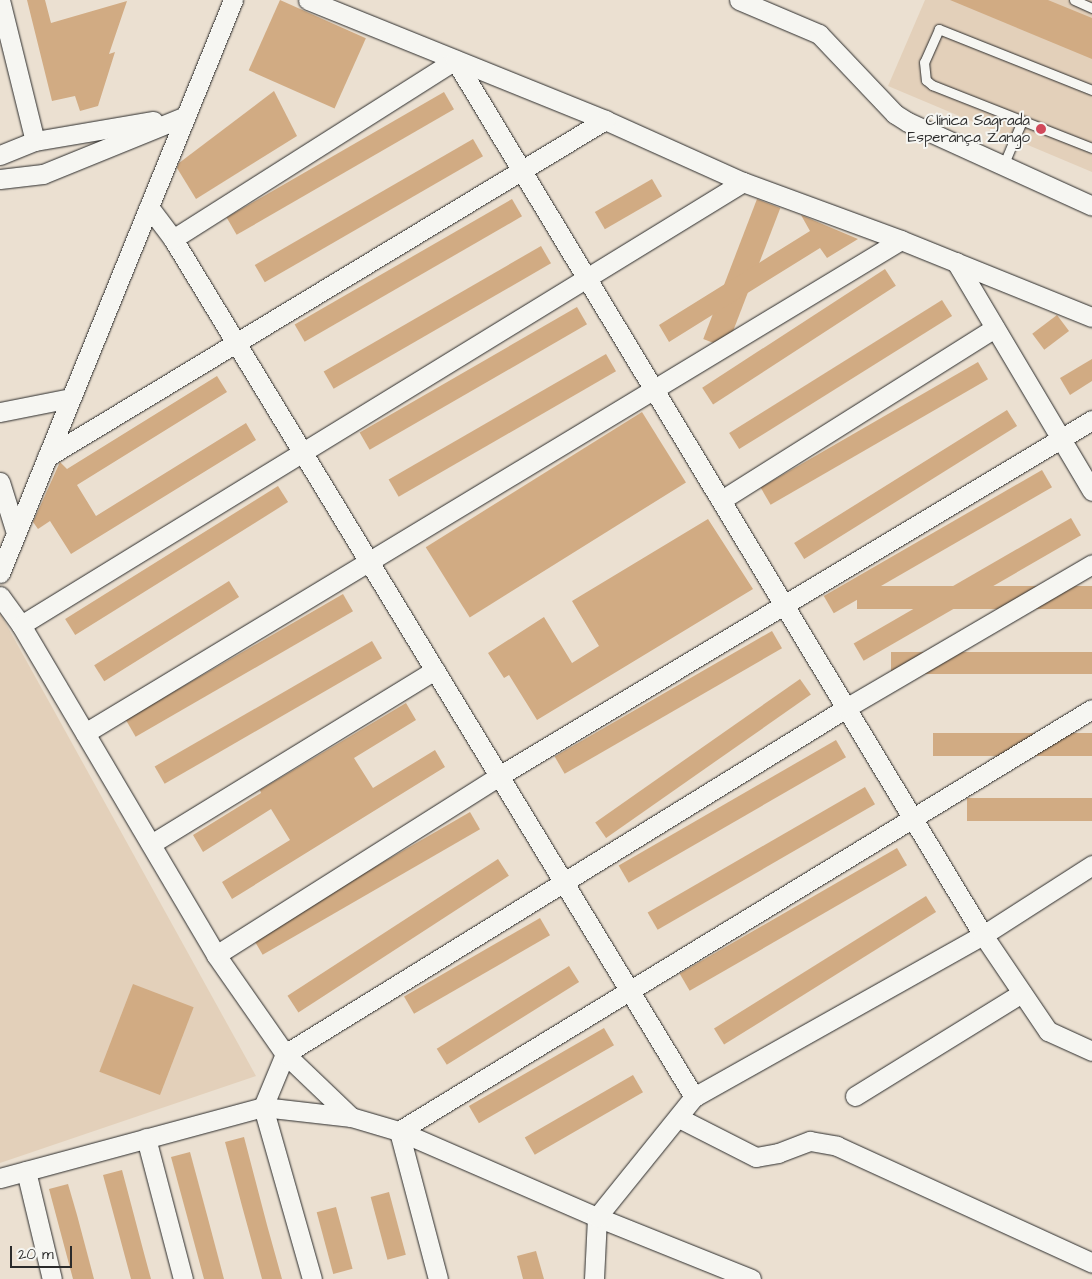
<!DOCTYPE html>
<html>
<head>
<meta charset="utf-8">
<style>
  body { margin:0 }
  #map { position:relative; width:1092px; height:1279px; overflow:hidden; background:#ebe0d1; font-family:"Architects Daughter",sans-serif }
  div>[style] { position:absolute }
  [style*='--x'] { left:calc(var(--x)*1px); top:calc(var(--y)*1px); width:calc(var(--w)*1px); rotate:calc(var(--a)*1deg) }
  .built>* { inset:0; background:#e3d0ba }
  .building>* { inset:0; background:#d1ab83; transform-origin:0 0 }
  .roads { filter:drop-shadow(0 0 1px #2b2b2b) drop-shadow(0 0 1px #2b2b2b) }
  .service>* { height:9px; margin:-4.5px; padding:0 4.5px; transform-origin:4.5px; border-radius:4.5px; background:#f6f6f2 }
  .minor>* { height:19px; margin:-9.5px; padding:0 9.5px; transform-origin:9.5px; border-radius:9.5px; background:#f6f6f2 }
  .dots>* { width:14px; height:14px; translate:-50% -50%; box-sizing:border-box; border:2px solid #f6f6f2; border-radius:50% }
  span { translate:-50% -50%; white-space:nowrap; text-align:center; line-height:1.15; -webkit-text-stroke:4px #f6f6f2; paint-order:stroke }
  .poi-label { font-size:15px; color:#2b2b2b }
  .right { translate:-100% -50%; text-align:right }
  .scale { position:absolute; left:10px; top:1246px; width:62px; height:22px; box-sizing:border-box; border:2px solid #2b2b2b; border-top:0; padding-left:6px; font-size:15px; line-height:18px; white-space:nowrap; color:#2b2b2b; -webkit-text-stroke:4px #f6f6f2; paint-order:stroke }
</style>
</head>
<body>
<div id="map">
  <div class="built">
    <div style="clip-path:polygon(925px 0,1092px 0,1092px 172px,888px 86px)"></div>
    <div style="clip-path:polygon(0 613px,256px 1076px,0 1163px)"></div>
  </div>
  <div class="building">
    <div style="clip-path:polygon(27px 0,45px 0,51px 23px,127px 1px,109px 54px,115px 52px,98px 106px,80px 111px,75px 96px,52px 101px)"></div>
    <div style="left:280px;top:0;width:94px;height:77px;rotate:24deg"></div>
    <div style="clip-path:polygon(950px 0,1048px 0,1092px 18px,1092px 59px)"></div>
    <div style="clip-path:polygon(274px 91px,297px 136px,196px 199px,177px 168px,179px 163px)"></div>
    <div style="left:444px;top:92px;width:20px;height:251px;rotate:60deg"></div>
    <div style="left:473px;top:139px;width:20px;height:252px;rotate:60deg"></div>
    <div style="left:652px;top:179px;width:20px;height:66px;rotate:60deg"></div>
    <div style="left:512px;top:199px;width:20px;height:251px;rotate:60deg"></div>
    <div style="left:757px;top:199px;width:25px;height:150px;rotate:21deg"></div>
    <div style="clip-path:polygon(801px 215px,858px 239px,827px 258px,820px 248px,669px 342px,659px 325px,810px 231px)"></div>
    <div style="left:541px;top:246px;width:20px;height:251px;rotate:60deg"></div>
    <div style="left:885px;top:269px;width:20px;height:218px;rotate:57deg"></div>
    <div style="left:942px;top:300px;width:19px;height:251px;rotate:58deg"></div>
    <div style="left:577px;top:307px;width:20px;height:251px;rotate:60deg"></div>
    <div style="left:1057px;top:315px;width:20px;height:31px;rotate:53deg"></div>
    <div style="left:606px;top:354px;width:20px;height:251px;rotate:60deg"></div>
    <div style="clip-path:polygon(1092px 359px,1092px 381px,1070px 395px,1060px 378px)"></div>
    <div style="left:978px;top:362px;width:20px;height:251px;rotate:60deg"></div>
    <div style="clip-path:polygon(217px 376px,227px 392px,77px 485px,96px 516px,246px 423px,256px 440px,71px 554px,50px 521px,38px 529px,33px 522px,60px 462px,67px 469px)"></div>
    <div style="left:1007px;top:410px;width:19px;height:251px;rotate:58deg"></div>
    <div style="left:642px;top:412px;width:83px;height:255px;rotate:58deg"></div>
    <div style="left:1042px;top:470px;width:20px;height:252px;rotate:60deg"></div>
    <div style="left:278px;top:486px;width:19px;height:251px;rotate:58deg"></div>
    <div style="left:1071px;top:518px;width:20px;height:251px;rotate:60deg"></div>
    <div style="clip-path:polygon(708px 519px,753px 589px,537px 720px,509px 675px,504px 678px,488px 653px,544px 617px,572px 663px,599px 646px,572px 601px)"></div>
    <div style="left:229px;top:581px;width:19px;height:159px;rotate:58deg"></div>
    <div style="left:1092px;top:586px;width:23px;height:235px;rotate:90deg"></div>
    <div style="left:343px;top:594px;width:20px;height:251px;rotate:60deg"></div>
    <div style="left:772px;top:631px;width:20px;height:251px;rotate:60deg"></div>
    <div style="left:372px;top:641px;width:20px;height:251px;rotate:60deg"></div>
    <div style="left:1092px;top:652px;width:22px;height:201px;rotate:90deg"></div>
    <div style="left:800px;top:679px;width:19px;height:250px;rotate:55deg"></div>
    <div style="clip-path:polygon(406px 703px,416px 720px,354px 758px,373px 788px,435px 750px,445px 767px,232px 899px,222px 882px,290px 840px,271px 809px,203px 852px,193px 835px,261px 793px,260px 790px)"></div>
    <div style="left:1092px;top:733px;width:23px;height:159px;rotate:90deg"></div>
    <div style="left:836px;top:740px;width:20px;height:251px;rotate:60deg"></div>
    <div style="left:865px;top:787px;width:20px;height:251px;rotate:60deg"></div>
    <div style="left:1092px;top:798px;width:23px;height:125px;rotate:90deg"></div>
    <div style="left:470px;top:812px;width:20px;height:251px;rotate:60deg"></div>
    <div style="left:897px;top:848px;width:20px;height:251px;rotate:60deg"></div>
    <div style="left:498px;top:859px;width:20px;height:251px;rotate:57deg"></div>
    <div style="left:926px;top:896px;width:19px;height:250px;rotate:58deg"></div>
    <div style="left:540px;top:918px;width:20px;height:157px;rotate:60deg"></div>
    <div style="left:569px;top:966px;width:19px;height:156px;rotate:58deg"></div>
    <div style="left:133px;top:984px;width:65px;height:94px;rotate:21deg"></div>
    <div style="left:604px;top:1028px;width:20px;height:156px;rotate:60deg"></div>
    <div style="left:633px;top:1075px;width:20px;height:125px;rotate:60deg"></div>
    <div style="clip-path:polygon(244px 1137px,267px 1225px,282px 1279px,262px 1279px,242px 1206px,225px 1142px)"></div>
    <div style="clip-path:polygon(190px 1152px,207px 1215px,224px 1279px,204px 1279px,171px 1157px)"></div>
    <div style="clip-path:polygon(122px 1170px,145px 1257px,151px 1279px,131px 1279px,120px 1238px,103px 1175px)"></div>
    <div style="clip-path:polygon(68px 1184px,77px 1215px,94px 1279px,73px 1279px,49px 1189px)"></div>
    <div style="left:389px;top:1192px;width:65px;height:19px;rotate:75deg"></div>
    <div style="left:336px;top:1207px;width:64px;height:20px;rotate:75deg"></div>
    <div style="clip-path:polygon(536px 1251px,544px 1279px,523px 1279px,517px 1256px)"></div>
  </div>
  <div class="roads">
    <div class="service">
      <div style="--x:1074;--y:0;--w:20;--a:24"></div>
      <div style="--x:1092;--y:90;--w:165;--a:-158.3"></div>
      <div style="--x:939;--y:29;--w:36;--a:114"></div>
      <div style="--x:924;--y:62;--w:18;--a:84"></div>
      <div style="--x:926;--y:80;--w:8;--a:40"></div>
      <div style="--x:932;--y:85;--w:172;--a:21.5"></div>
      <div style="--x:1003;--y:166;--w:49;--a:-67.1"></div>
    </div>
    <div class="minor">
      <div style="--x:0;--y:0;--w:145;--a:76.1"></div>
      <div style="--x:308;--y:0;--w:320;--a:22"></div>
      <div style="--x:605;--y:120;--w:151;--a:24.2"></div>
      <div style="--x:743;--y:182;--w:168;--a:20.2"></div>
      <div style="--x:901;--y:240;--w:206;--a:22"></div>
      <div style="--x:739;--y:0;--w:87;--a:23"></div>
      <div style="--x:819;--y:34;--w:110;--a:46.5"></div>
      <div style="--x:895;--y:114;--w:15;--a:32"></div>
      <div style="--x:908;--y:122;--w:202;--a:24.5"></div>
      <div style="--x:0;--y:155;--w:38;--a:-22"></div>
      <div style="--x:35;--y:141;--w:120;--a:-9.6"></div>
      <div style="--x:0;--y:179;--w:43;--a:-6.6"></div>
      <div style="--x:43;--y:174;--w:154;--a:-22.1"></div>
      <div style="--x:149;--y:207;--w:40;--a:53"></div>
      <div style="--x:173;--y:239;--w:1004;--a:58.73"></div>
      <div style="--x:173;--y:239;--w:334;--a:-32.4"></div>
      <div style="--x:455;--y:60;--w:1022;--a:58.89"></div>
      <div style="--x:983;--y:935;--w:116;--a:55.9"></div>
      <div style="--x:1048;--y:1031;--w:48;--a:24.4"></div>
      <div style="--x:956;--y:262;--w:266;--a:59.3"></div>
      <div style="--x:0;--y:412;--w:72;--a:-11.2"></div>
      <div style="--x:47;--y:457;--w:652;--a:-31.13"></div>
      <div style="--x:0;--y:482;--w:53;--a:72.6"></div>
      <div style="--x:723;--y:499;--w:321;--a:-32.2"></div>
      <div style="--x:0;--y:573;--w:619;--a:-67.87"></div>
      <div style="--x:0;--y:596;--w:36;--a:54"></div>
      <div style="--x:21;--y:625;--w:383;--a:59.4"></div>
      <div style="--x:216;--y:955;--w:121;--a:55.1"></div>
      <div style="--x:285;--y:1054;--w:91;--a:43.7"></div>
      <div style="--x:21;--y:625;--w:847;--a:-31.53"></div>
      <div style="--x:85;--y:733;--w:953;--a:-31.14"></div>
      <div style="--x:151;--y:844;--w:333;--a:-31.5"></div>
      <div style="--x:216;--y:955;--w:335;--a:-32.3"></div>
      <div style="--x:499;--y:776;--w:692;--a:-30.98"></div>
      <div style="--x:855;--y:1096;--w:196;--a:-31.7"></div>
      <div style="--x:679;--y:1118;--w:86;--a:26.9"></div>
      <div style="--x:756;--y:1157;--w:22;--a:-10"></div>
      <div style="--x:778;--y:1153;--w:34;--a:-21"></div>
      <div style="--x:810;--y:1141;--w:27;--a:10"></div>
      <div style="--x:837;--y:1146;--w:281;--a:24.6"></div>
      <div style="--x:146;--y:1138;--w:146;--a:75.3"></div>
      <div style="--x:26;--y:1171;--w:111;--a:76.5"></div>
      <div style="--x:0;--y:1178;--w:272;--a:-15.1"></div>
      <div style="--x:263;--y:1107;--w:89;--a:6.5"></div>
      <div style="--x:351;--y:1117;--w:50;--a:16.3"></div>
      <div style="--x:399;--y:1131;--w:216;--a:23.5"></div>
      <div style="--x:597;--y:1217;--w:166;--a:21.9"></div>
      <div style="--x:312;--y:1279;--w:179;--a:-105.9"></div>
      <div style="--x:263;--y:1107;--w:57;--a:-67.5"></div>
      <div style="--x:285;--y:1054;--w:659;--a:-31.66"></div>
      <div style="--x:846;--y:708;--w:285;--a:-30.3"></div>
      <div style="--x:438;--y:1279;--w:153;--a:-104.8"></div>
      <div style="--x:399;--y:1131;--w:811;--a:-31.34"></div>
      <div style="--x:594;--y:1279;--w:62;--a:-87.2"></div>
      <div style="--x:597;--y:1217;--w:154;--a:-51.1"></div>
      <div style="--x:694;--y:1097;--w:331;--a:-29.3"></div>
      <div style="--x:983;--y:935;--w:130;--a:-32.7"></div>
    </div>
  </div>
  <div class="dots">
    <div style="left:1041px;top:129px;background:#d1495b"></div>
  </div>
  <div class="poi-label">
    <span class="right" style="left:1030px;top:129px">Clínica Sagrada<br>Esperança Zango</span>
  </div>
  <div class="scale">20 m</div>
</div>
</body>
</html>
